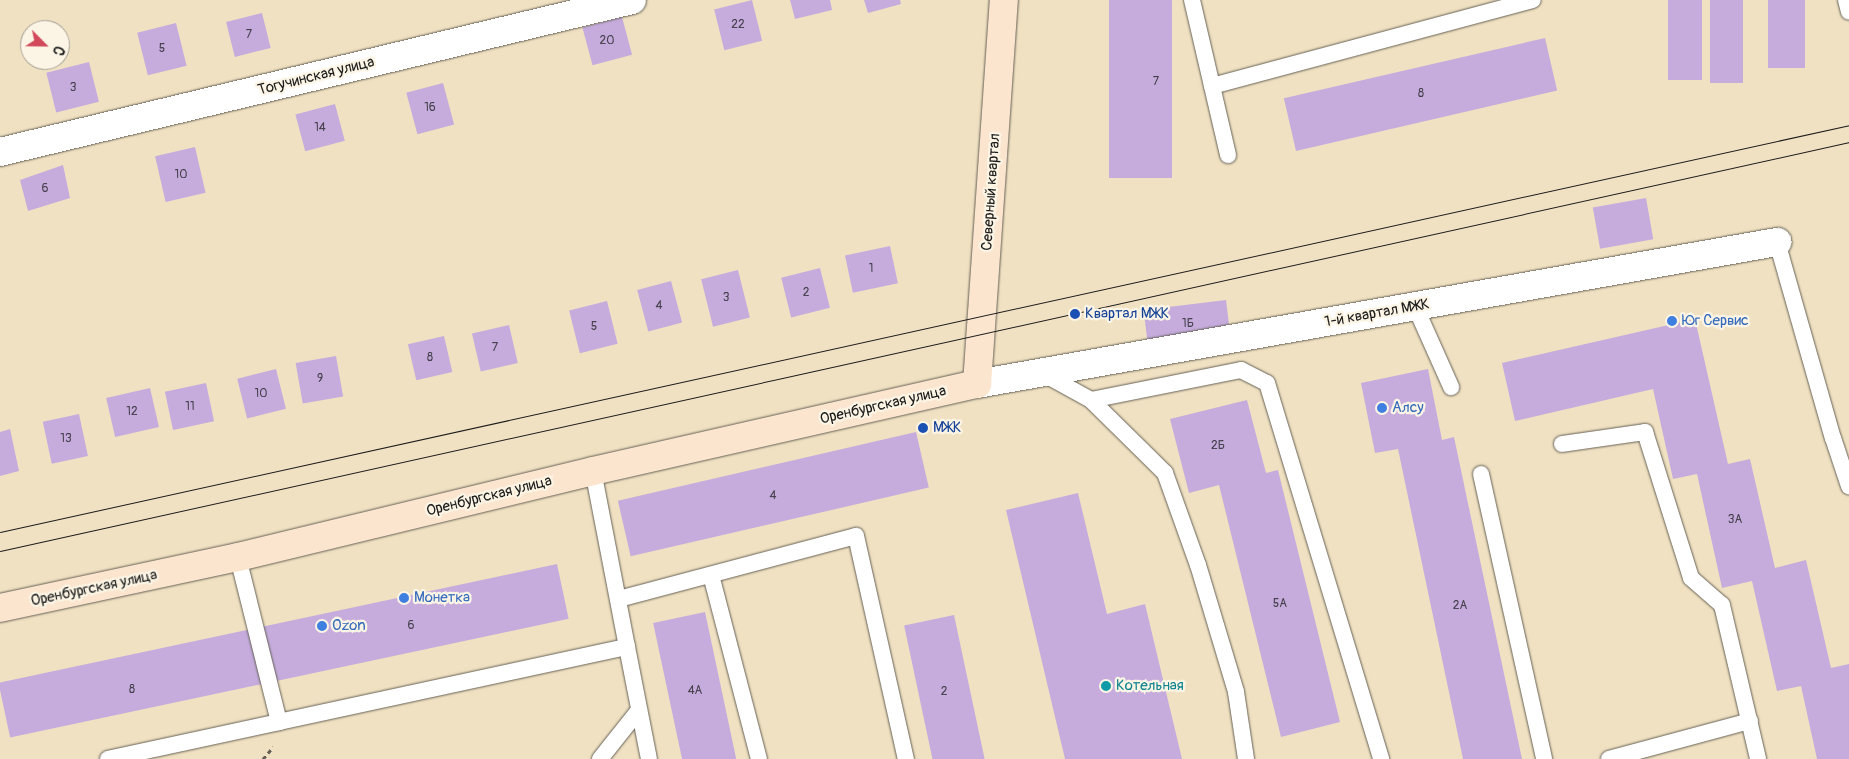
<!DOCTYPE html>
<html>
<head>
<meta charset="utf-8">
<style>
  body { margin:0 }
  #map { position:relative; width:1849px; height:759px; overflow:hidden; background:#f0e1c2; font-family:Pangolin,sans-serif }
  div>[style] { position:absolute }
  [style*='--x'] { left:calc(var(--x)*1px); top:calc(var(--y)*1px); width:calc(var(--w)*1px); rotate:calc(var(--a)*1deg) }
  .building>* { inset:0; background:#c5acdd; transform-origin:0 0 }
  .path>* { height:3px; margin-top:-1.5px; transform-origin:0; background:repeating-linear-gradient(90deg,#666156 0 4px,transparent 0 8px) }
  .roads { filter:drop-shadow(0 0 1px #666156) drop-shadow(0 0 1px #666156) }
  .lane>* { height:16px; margin:-8px; padding:0 8px; transform-origin:8px; border-radius:8px; background:#fff }
  .street>* { height:28px; margin:-14px; padding:0 14px; transform-origin:14px; border-radius:14px; background:#fff }
  .secondary>* { height:28px; margin:-14px; padding:0 14px; transform-origin:14px; border-radius:14px; background:#fbe5cf }
  .tram>* { height:1px; margin:-0.5px; padding:0 0.5px; transform-origin:0.5px; border-radius:0.5px; background:#1c1c1c }
  .dots>* { width:14px; height:14px; translate:-50% -50%; box-sizing:border-box; border:2px solid #fcf5e5; border-radius:50% }
  span { translate:-50% -50%; white-space:nowrap; text-align:center; line-height:1.15; -webkit-text-stroke:4.5px #fcf5e5; paint-order:stroke }
  .number-label { font-size:12px; color:#46404c }
  .number-label span { -webkit-text-stroke-width:0 }
  .street-label { font-size:15px; color:#1c1c1c }
  .transit-label { font-size:15px; color:#164399 }
  .left { translate:0 -50%; text-align:left }
  .shop-label { font-size:15px; color:#366cbe }
  .culture-label { font-size:15px; color:#0d838f }
  .north { position:absolute; left:20px; top:20px; width:50px; height:50px; box-sizing:border-box; background:#fcf5e5; border:1px solid #a29e95; border-radius:50%; rotate:113deg; font-size:14px; font-weight:700; line-height:20px; text-align:center; color:#1c1c1c }
  .north::after { content:''; display:block; margin:auto; width:18px; height:22px; background:#d1495b; clip-path:polygon(50% 0,100% 100%,50% 72%,0 100%) }
</style>
</head>
<body>
<div id="map">
  <div class="building">
    <div style="left:752px;top:0;width:42px;height:39px;rotate:76deg"></div>
    <div style="clip-path:polygon(790px 0,830px 0,832px 10px,795px 19px)"></div>
    <div style="clip-path:polygon(864px 0,900px 0,901px 4px,868px 13px)"></div>
    <div style="left:1109px;top:0;width:63px;height:178px"></div>
    <div style="left:1668px;top:0;width:34px;height:80px"></div>
    <div style="left:1710px;top:0;width:33px;height:83px"></div>
    <div style="left:1768px;top:0;width:37px;height:68px"></div>
    <div style="left:262px;top:13px;width:36px;height:37px;rotate:76deg"></div>
    <div style="left:622px;top:17px;width:39px;height:41px;rotate:75deg"></div>
    <div style="left:176px;top:23px;width:44px;height:40px;rotate:76deg"></div>
    <div style="left:1545px;top:38px;width:54px;height:268px;rotate:77deg"></div>
    <div style="left:89px;top:62px;width:41px;height:44px;rotate:76deg"></div>
    <div style="left:443px;top:83px;width:43px;height:38px;rotate:75deg"></div>
    <div style="left:335px;top:104px;width:38px;height:41px;rotate:75deg"></div>
    <div style="left:195px;top:147px;width:47px;height:41px;rotate:77deg"></div>
    <div style="clip-path:polygon(63px 165px,70px 198px,28px 211px,20px 180px)"></div>
    <div style="left:1646px;top:198px;width:42px;height:54px;rotate:80deg"></div>
    <div style="left:890px;top:246px;width:38px;height:46px;rotate:78deg"></div>
    <div style="left:820px;top:268px;width:41px;height:40px;rotate:76deg"></div>
    <div style="left:738px;top:270px;width:49px;height:38px;rotate:76deg"></div>
    <div style="left:671px;top:281px;width:43px;height:35px;rotate:75deg"></div>
    <div style="left:1226px;top:300px;width:33px;height:83px;rotate:83deg"></div>
    <div style="left:607px;top:301px;width:44px;height:39px;rotate:76deg"></div>
    <div style="clip-path:polygon(1695px 319px,1728px 464px,1750px 459px,1775px 568px,1806px 560px,1831px 668px,1849px 664px,1849px 759px,1817px 759px,1801px 686px,1777px 691px,1752px 581px,1722px 588px,1697px 474px,1673px 479px,1653px 389px,1515px 421px,1502px 363px)"></div>
    <div style="left:509px;top:325px;width:39px;height:38px;rotate:77deg"></div>
    <div style="left:444px;top:336px;width:37px;height:37px;rotate:77deg"></div>
    <div style="left:336px;top:356px;width:41px;height:41px;rotate:80deg"></div>
    <div style="left:276px;top:369px;width:41px;height:40px;rotate:76deg"></div>
    <div style="clip-path:polygon(1428px 369px,1442px 440px,1454px 437px,1522px 759px,1463px 759px,1398px 449px,1375px 453px,1361px 383px)"></div>
    <div style="left:206px;top:383px;width:39px;height:42px;rotate:78deg"></div>
    <div style="left:150px;top:388px;width:40px;height:45px;rotate:77deg"></div>
    <div style="clip-path:polygon(1247px 400px,1266px 473px,1278px 470px,1340px 722px,1281px 737px,1219px 485px,1189px 493px,1170px 419px)"></div>
    <div style="left:79px;top:414px;width:43px;height:37px;rotate:78deg"></div>
    <div style="clip-path:polygon(10px 429px,19px 471px,0 476px,0 432px)"></div>
    <div style="left:916px;top:432px;width:57px;height:306px;rotate:77deg"></div>
    <div style="clip-path:polygon(1078px 493px,1107px 614px,1145px 604px,1182px 759px,1065px 759px,1006px 510px)"></div>
    <div style="left:557px;top:564px;width:56px;height:571px;rotate:78deg"></div>
    <div style="left:705px;top:612px;width:150px;height:53px;rotate:78deg"></div>
    <div style="left:954px;top:615px;width:147px;height:51px;rotate:78deg"></div>
  </div>
  <div class="path">
    <div style="--x:263;--y:759;--w:16;--a:-50"></div>
  </div>
  <div class="roads">
    <div class="lane">
      <div style="--x:1192;--y:0;--w:88;--a:76.9"></div>
      <div style="--x:1212;--y:86;--w:332;--a:-15"></div>
      <div style="--x:1846;--y:0;--w:12;--a:76"></div>
      <div style="--x:1212;--y:86;--w:71;--a:76.9"></div>
      <div style="--x:1777;--y:242;--w:204;--a:74.1"></div>
      <div style="--x:1833;--y:438;--w:51;--a:71.6"></div>
      <div style="--x:1415;--y:306;--w:89;--a:66"></div>
      <div style="--x:1042;--y:373;--w:56;--a:28.9"></div>
      <div style="--x:1091;--y:400;--w:104;--a:44.6"></div>
      <div style="--x:1165;--y:473;--w:98;--a:70.3"></div>
      <div style="--x:1198;--y:565;--w:133;--a:73.3"></div>
      <div style="--x:1236;--y:692;--w:68;--a:81.5"></div>
      <div style="--x:1091;--y:400;--w:153;--a:-11.3"></div>
      <div style="--x:1241;--y:370;--w:29;--a:27"></div>
      <div style="--x:1267;--y:383;--w:393;--a:73.1"></div>
      <div style="--x:1562;--y:444;--w:84;--a:-8.2"></div>
      <div style="--x:1645;--y:432;--w:153;--a:72.5"></div>
      <div style="--x:1691;--y:578;--w:41;--a:41.1"></div>
      <div style="--x:1722;--y:605;--w:158;--a:76.8"></div>
      <div style="--x:1481;--y:474;--w:292;--a:77.5"></div>
      <div style="--x:711;--y:575;--w:190;--a:75.4"></div>
      <div style="--x:619;--y:599;--w:245;--a:-14.9"></div>
      <div style="--x:856;--y:536;--w:229;--a:77.4"></div>
      <div style="--x:627;--y:647;--w:114;--a:78.9"></div>
      <div style="--x:279;--y:722;--w:356;--a:-12.2"></div>
      <div style="--x:627;--y:647;--w:179;--a:-100.9"></div>
      <div style="--x:108;--y:759;--w:175;--a:-12.2"></div>
      <div style="--x:279;--y:722;--w:170;--a:-104"></div>
      <div style="--x:600;--y:759;--w:63;--a:-51.5"></div>
      <div style="--x:1609;--y:759;--w:146;--a:-15.1"></div>
    </div>
    <div class="street">
      <div style="--x:0;--y:152;--w:650;--a:-13.52"></div>
      <div style="--x:977;--y:384;--w:813;--a:-10.07"></div>
    </div>
    <div class="secondary">
      <div style="--x:0;--y:608;--w:243;--a:-12.1"></div>
      <div style="--x:238;--y:557;--w:365;--a:-13.6"></div>
      <div style="--x:593;--y:471;--w:394;--a:-12.8"></div>
      <div style="--x:977;--y:384;--w:385;--a:-86"></div>
    </div>
  </div>
  <div class="tram">
    <div style="--x:0;--y:532;--w:1893;--a:-12.41"></div>
    <div style="--x:0;--y:551;--w:1894;--a:-12.47"></div>
  </div>
  <div class="dots">
    <div style="left:1075px;top:314px;background:#1a4fb4"></div>
    <div style="left:1672px;top:321px;background:#3f7fe0"></div>
    <div style="left:1382px;top:408px;background:#3f7fe0"></div>
    <div style="left:923px;top:428px;background:#1a4fb4"></div>
    <div style="left:404px;top:598px;background:#3f7fe0"></div>
    <div style="left:322px;top:626px;background:#3f7fe0"></div>
    <div style="left:1106px;top:686px;background:#0f9aa8"></div>
  </div>
  <div class="number-label">
    <span style="left:738px;top:25px">22</span>
    <span style="left:249px;top:35px">7</span>
    <span style="left:607px;top:41px">20</span>
    <span style="left:162px;top:49px">5</span>
    <span style="left:1156px;top:82px">7</span>
    <span style="left:73px;top:88px">3</span>
    <span style="left:1421px;top:94px">8</span>
    <span style="left:430px;top:108px">16</span>
    <span style="left:320px;top:128px">14</span>
    <span style="left:181px;top:175px">10</span>
    <span style="left:45px;top:189px">6</span>
    <span style="left:871px;top:269px">1</span>
    <span style="left:806px;top:293px">2</span>
    <span style="left:726px;top:298px">3</span>
    <span style="left:659px;top:306px">4</span>
    <span style="left:1188px;top:324px">1Б</span>
    <span style="left:594px;top:327px">5</span>
    <span style="left:495px;top:348px">7</span>
    <span style="left:430px;top:358px">8</span>
    <span style="left:320px;top:379px">9</span>
    <span style="left:261px;top:394px">10</span>
    <span style="left:190px;top:407px">11</span>
    <span style="left:132px;top:412px">12</span>
    <span style="left:66px;top:439px">13</span>
    <span style="left:1218px;top:446px">2Б</span>
    <span style="left:773px;top:496px">4</span>
    <span style="left:1735px;top:520px">3А</span>
    <span style="left:1280px;top:604px">5А</span>
    <span style="left:1460px;top:606px">2А</span>
    <span style="left:411px;top:626px">6</span>
    <span style="left:132px;top:690px">8</span>
    <span style="left:695px;top:691px">4А</span>
    <span style="left:944px;top:692px">2</span>
  </div>
  <div class="street-label">
    <span style="left:316px;top:76px;rotate:-14deg">Тогучинская улица</span>
    <span style="left:991px;top:192px;rotate:-86deg">Северный квартал</span>
    <span style="left:1377px;top:313px;rotate:-10deg">1-й квартал МЖК</span>
    <span style="left:883px;top:405px;rotate:-13deg">Оренбургская улица</span>
    <span style="left:489px;top:496px;rotate:-14deg">Оренбургская улица</span>
    <span style="left:94px;top:588px;rotate:-12deg">Оренбургская улица</span>
  </div>
  <div class="transit-label">
    <span class="left" style="left:1085px;top:314px">Квартал МЖК</span>
    <span class="left" style="left:933px;top:428px">МЖК</span>
  </div>
  <div class="shop-label">
    <span class="left" style="left:1682px;top:321px">Юг Сервис</span>
    <span class="left" style="left:1392px;top:408px">Алсу</span>
    <span class="left" style="left:414px;top:598px">Монетка</span>
    <span class="left" style="left:332px;top:626px">Ozon</span>
  </div>
  <div class="culture-label">
    <span class="left" style="left:1116px;top:686px">Котельная</span>
  </div>
  <div class="north">С</div>
</div>
</body>
</html>
